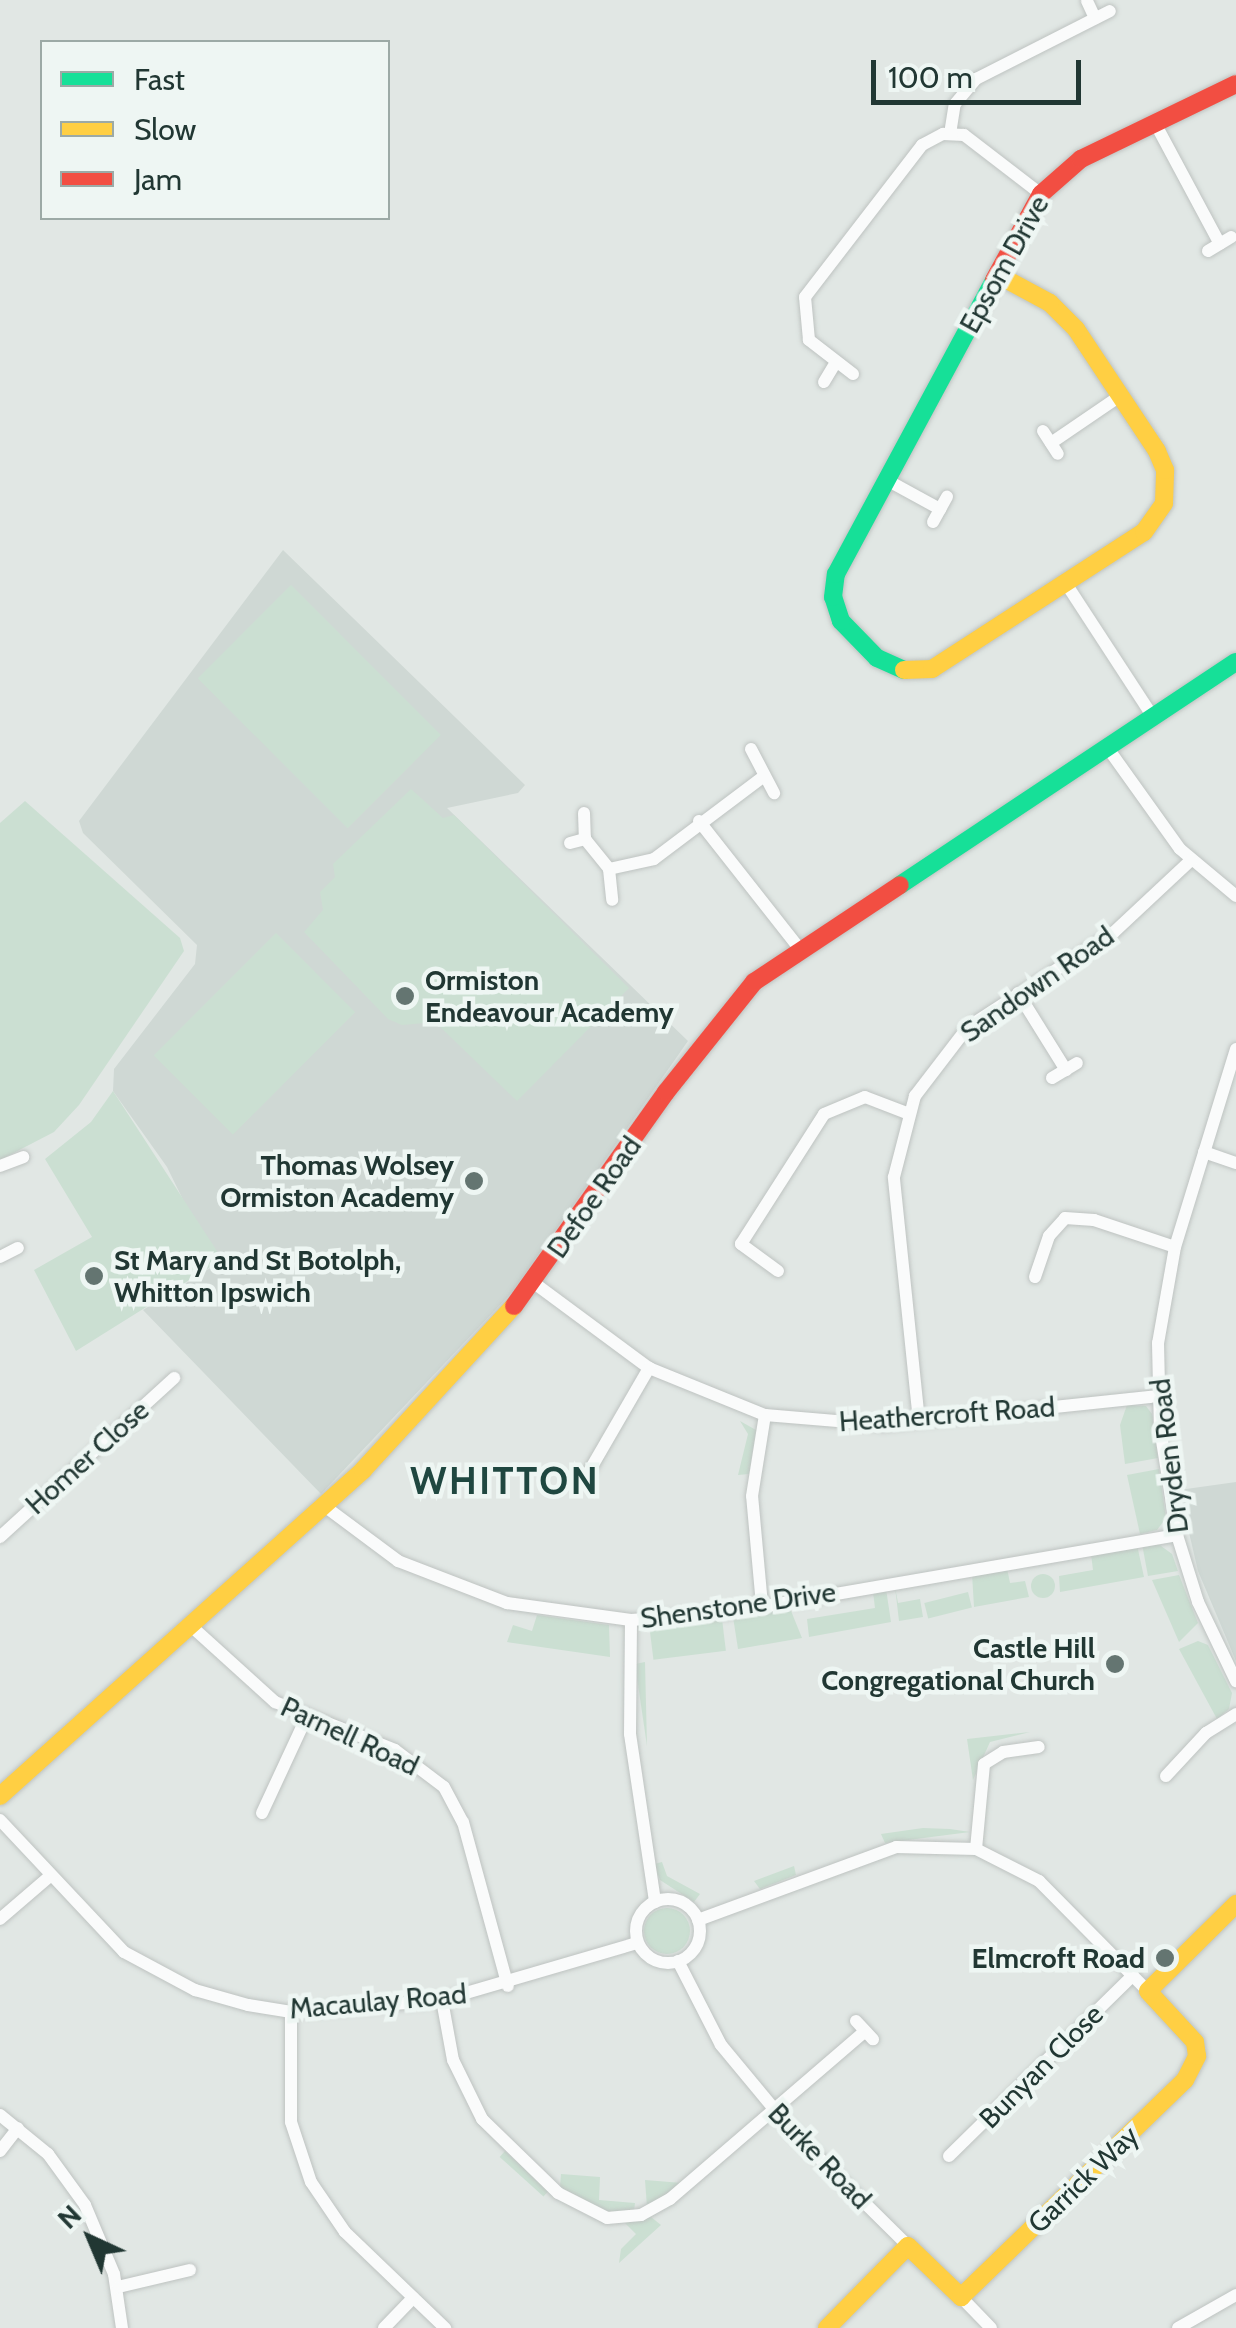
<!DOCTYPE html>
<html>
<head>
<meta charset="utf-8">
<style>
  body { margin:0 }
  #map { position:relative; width:1236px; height:2328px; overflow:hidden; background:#e1e7e4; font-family:Cabin,sans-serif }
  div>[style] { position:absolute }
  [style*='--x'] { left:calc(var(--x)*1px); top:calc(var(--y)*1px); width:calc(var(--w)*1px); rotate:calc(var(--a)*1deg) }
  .built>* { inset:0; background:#cfd8d4 }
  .green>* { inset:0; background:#cbdfd2; transform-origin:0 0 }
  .round { border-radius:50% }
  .roads { filter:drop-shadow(0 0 2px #bec3c1) drop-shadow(0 0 2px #bec3c1) }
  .street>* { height:12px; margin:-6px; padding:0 6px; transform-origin:6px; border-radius:6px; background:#fafbfb }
  .street>.ring { margin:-6px; padding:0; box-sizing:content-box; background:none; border:12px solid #fafbfb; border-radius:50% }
  .fast>* { height:18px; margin:-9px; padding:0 9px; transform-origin:9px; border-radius:9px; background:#16e098 }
  .slow>* { height:18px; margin:-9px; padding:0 9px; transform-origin:9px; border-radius:9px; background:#ffcf43 }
  .jam>* { height:18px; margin:-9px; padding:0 9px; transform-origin:9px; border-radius:9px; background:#f24e42 }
  .dots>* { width:28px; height:28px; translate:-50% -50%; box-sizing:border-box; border:5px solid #eef6f3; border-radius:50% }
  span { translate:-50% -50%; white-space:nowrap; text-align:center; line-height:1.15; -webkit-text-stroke:9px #eef6f3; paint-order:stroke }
  .street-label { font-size:28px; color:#213733 }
  .poi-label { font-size:28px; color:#213733; font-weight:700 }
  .left { translate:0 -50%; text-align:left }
  .right { translate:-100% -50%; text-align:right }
  .district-label { font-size:38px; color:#1f4740; font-weight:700; letter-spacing:2.5px }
  .legend { position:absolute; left:40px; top:40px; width:350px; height:180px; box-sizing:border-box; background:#eef6f3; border:2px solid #9caaa6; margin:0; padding:12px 18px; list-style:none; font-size:30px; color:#213733 }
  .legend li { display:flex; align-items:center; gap:20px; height:50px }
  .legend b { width:50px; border:2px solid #9caaa6 }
  .north { position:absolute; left:40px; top:2188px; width:100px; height:100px; -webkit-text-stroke:8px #eef6f3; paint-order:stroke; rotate:316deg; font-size:28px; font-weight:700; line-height:40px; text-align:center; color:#213733 }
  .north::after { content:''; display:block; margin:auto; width:35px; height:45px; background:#213733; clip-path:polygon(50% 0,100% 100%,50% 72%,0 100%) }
  .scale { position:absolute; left:871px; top:60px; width:210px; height:45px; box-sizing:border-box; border:5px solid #213733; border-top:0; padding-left:12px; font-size:30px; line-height:35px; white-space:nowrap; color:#213733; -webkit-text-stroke:8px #eef6f3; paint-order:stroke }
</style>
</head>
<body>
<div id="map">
  <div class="built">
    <div style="clip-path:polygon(283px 550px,525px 785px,518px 793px,447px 808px,688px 1041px,513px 1291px,321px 1494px,143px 1310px,215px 1265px,167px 1167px,113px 1091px,114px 1069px,195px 964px,197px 945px,83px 833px,79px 821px)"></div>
    <div style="clip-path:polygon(1236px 1482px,1236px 1661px,1198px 1571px,1179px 1490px)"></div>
  </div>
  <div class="green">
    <div style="left:291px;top:585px;width:212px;height:132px;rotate:45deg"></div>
    <div style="clip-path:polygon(411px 789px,443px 818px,454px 815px,629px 988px,517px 1101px,435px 1022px,402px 1025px,388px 1019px,304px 932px,323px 910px,320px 892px,335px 877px,333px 864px)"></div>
    <div style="clip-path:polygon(25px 801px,180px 938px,184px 951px,79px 1105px,54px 1132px,0 1160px,0 823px)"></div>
    <div style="left:276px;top:933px;width:112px;height:173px;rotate:45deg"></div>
    <div style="clip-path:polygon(113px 1091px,217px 1251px,215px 1264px,76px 1351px,34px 1270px,92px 1237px,45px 1159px,91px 1122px)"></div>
    <div style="clip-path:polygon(1127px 1405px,1146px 1406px,1152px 1414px,1158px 1458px,1125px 1464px,1120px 1425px)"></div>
    <div style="clip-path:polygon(740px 1421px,756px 1430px,749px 1474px,738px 1475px,748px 1434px)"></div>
    <div style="clip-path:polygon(1159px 1469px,1166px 1518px,1157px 1530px,1140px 1534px,1127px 1475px)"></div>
    <div style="clip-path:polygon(1157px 1543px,1172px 1554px,1178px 1571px,1148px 1576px,1142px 1544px)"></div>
    <div style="clip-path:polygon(1137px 1545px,1144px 1577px,1060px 1592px,1059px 1576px,1093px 1570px,1091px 1554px)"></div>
    <div style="clip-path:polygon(1007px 1568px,1010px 1583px,1025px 1581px,1029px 1597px,974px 1607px,972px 1574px)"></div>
    <div class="round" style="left:1031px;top:1574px;width:24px;height:24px"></div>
    <div style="clip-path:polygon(1179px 1575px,1198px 1623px,1179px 1642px,1152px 1580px)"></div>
    <div style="clip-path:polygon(895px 1587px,898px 1603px,920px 1599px,923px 1617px,899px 1621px)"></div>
    <div style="clip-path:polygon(886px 1589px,891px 1622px,809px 1637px,807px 1619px,875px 1608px,873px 1592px)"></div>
    <div style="left:968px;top:1592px;width:16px;height:45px;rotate:76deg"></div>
    <div style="clip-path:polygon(789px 1606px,802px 1638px,738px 1649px,733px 1617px)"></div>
    <div style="clip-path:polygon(537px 1615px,609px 1625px,610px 1657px,507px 1642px,513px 1625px,532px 1631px)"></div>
    <div style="left:722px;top:1619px;width:32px;height:73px;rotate:83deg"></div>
    <div style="clip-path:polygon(1198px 1641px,1208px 1645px,1232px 1693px,1229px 1709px,1217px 1719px,1179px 1649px)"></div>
    <div style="clip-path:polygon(645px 1662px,647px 1746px,635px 1664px)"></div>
    <div style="clip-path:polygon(1030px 1732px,990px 1742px,973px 1780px,967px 1739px)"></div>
    <div style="clip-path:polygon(923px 1828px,950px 1829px,970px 1832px,885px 1843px,881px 1834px)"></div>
    <div style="clip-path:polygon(662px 1862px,667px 1876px,700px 1894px,694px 1902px,660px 1880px,654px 1864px)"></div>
    <div style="clip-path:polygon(794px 1866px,796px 1875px,760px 1889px,754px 1881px)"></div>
    <div class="round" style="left:644px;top:1908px;width:46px;height:46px"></div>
    <div style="left:505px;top:2151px;width:59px;height:8px;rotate:42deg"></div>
    <div style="clip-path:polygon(561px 2174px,600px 2177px,599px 2200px,635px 2203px,634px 2211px,609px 2213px,560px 2187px)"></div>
    <div style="clip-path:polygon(645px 2180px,682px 2183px,647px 2207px)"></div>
    <div style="clip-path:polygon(651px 2217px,661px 2225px,619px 2263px,621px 2249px,636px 2234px,625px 2223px)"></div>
  </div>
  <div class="roads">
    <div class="street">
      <div style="--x:1087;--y:1;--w:19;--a:65"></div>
      <div style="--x:1155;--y:123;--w:137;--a:61.8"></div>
      <div style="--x:950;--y:134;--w:30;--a:-81"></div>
      <div style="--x:955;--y:104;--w:33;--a:-50"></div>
      <div style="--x:976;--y:79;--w:150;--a:-26.9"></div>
      <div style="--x:1208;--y:251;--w:27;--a:-31"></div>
      <div style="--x:853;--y:374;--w:56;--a:-142.3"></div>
      <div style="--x:809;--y:340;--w:43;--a:-95.3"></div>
      <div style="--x:805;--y:297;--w:192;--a:-52.4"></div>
      <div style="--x:922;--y:145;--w:24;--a:-28"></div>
      <div style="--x:943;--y:134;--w:21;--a:3"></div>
      <div style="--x:964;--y:135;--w:97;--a:37.5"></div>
      <div style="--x:824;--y:382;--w:21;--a:-59"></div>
      <div style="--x:1043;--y:431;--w:27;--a:57"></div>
      <div style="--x:1051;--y:443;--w:83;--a:-34.3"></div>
      <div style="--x:885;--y:479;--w:63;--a:28.6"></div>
      <div style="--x:933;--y:522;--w:29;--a:-61"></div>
      <div style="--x:1065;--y:582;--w:161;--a:56.9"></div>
      <div style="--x:1107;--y:747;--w:125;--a:54.4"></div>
      <div style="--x:1180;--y:849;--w:73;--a:40"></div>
      <div style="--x:751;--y:749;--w:50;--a:62.4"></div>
      <div style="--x:584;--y:813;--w:26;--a:88"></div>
      <div style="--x:585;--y:839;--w:38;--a:51"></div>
      <div style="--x:609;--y:869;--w:31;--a:84"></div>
      <div style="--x:699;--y:821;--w:162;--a:51.8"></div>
      <div style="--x:570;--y:843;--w:16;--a:-15"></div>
      <div style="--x:609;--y:869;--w:46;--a:-12.5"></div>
      <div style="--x:654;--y:859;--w:138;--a:-37"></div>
      <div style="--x:1018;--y:993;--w:91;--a:58.1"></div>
      <div style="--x:1236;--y:1049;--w:207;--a:107.1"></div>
      <div style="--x:1175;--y:1247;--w:97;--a:100"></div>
      <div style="--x:1158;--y:1343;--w:85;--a:88.7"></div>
      <div style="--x:1160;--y:1428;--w:108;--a:81"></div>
      <div style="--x:1177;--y:1535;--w:70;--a:72.6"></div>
      <div style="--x:1198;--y:1602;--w:88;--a:64.3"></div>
      <div style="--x:1052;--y:1078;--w:29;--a:-31"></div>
      <div style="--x:1204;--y:1152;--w:34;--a:19"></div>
      <div style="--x:0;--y:1166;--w:25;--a:-21"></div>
      <div style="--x:0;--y:1257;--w:20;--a:-27"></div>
      <div style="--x:778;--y:1271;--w:46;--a:-143.9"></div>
      <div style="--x:741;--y:1244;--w:154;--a:-57.4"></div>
      <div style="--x:824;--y:1114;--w:44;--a:-22.5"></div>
      <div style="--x:865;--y:1097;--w:45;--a:20.9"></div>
      <div style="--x:1035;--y:1277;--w:43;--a:-71.1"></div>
      <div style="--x:1049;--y:1236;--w:24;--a:-48"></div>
      <div style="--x:1065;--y:1218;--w:29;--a:4"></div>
      <div style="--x:1094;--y:1220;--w:85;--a:18.4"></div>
      <div style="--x:534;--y:1283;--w:143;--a:36.5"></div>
      <div style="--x:649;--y:1368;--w:125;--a:22.1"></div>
      <div style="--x:765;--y:1415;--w:118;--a:4.8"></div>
      <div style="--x:883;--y:1425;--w:277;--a:-6"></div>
      <div style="--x:919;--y:1421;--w:245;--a:-95.9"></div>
      <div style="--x:894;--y:1177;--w:84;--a:-75.5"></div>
      <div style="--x:915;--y:1096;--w:87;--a:-52.5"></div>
      <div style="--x:968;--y:1027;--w:173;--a:-33"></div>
      <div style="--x:1113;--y:933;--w:107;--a:-43.1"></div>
      <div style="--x:587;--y:1475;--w:124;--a:-59.9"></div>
      <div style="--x:323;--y:1505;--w:94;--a:36.7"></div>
      <div style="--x:398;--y:1561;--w:117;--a:21.1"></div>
      <div style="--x:507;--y:1603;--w:125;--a:7.8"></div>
      <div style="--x:631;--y:1620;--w:95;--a:-4.2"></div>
      <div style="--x:726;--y:1613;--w:458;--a:-9.8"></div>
      <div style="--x:0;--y:1537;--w:236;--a:-42.4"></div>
      <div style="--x:762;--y:1605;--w:109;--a:-95.2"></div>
      <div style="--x:752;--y:1496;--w:82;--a:-80.9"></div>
      <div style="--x:631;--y:1620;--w:114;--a:90.5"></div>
      <div style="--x:630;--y:1734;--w:170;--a:81.5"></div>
      <div style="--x:190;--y:1625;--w:115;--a:42.2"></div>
      <div style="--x:275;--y:1702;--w:129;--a:21.8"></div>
      <div style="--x:395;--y:1750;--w:61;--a:37.1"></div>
      <div style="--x:444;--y:1787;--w:40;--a:62"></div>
      <div style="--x:463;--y:1822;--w:170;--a:74.7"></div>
      <div style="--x:1166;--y:1776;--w:59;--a:-47.1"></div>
      <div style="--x:1206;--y:1733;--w:36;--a:-32"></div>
      <div style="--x:262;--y:1813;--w:105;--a:-65.1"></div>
      <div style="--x:0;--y:1820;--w:181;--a:46.8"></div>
      <div style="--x:124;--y:1952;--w:81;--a:28.2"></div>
      <div style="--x:195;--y:1990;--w:55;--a:15.8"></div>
      <div style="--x:248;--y:2005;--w:44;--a:9.2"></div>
      <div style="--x:291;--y:2012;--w:151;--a:-4.5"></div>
      <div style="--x:442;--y:2000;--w:203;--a:-16.3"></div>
      <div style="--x:976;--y:1849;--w:85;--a:-84.6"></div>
      <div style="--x:984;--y:1764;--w:22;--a:-32"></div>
      <div style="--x:1003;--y:1752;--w:36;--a:-8"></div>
      <div class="ring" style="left:636px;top:1899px;width:52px;height:52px"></div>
      <div style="--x:0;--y:1919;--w:66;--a:-40.7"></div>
      <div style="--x:698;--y:1920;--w:211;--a:-20.2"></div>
      <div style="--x:896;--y:1847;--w:80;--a:1.4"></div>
      <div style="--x:976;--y:1849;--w:71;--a:26.9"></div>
      <div style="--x:1039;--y:1881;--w:155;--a:45.3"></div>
      <div style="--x:678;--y:1961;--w:94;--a:62.9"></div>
      <div style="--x:721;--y:2045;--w:114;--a:50.3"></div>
      <div style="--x:794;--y:2133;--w:161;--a:44.7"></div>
      <div style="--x:442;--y:2000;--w:61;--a:79.6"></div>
      <div style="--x:453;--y:2060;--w:66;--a:63.8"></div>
      <div style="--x:482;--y:2119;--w:106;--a:44.2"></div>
      <div style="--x:558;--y:2193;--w:55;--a:27"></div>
      <div style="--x:607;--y:2218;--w:34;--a:-5"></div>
      <div style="--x:641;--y:2215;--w:33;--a:-29"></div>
      <div style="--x:670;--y:2199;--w:257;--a:-40.7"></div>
      <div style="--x:291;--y:2012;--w:110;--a:90"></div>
      <div style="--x:291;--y:2122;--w:63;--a:71.6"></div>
      <div style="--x:311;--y:2182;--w:60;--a:55.8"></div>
      <div style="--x:345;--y:2232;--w:139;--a:43.8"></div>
      <div style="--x:856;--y:2021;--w:25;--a:47"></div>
      <div style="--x:0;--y:2115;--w:62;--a:39.1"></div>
      <div style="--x:48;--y:2154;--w:63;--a:54"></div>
      <div style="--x:85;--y:2205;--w:75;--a:67.2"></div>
      <div style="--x:114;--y:2274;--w:55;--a:81.6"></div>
      <div style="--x:0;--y:2151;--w:29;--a:-52"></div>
      <div style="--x:949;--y:2156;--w:258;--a:-44.5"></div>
      <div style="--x:118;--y:2287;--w:74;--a:-13.3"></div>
      <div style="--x:961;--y:2297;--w:43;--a:45.9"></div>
      <div style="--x:384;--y:2328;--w:42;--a:-46"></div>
      <div style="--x:1178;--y:2328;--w:67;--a:-29.6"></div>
    </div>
    <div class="fast">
      <div style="--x:904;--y:670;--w:30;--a:-156"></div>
      <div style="--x:877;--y:658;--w:52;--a:-134.2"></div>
      <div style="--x:841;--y:621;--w:25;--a:-108"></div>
      <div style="--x:833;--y:597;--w:23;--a:-83"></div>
      <div style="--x:836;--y:574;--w:334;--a:-61.7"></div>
      <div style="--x:900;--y:885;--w:403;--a:-33.6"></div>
    </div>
    <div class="slow">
      <div style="--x:904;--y:670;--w:28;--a:-2"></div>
      <div style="--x:932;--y:669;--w:252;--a:-32.9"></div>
      <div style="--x:1144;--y:532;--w:35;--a:-55"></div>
      <div style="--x:1164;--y:503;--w:33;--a:-88"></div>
      <div style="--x:1165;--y:470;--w:21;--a:-113"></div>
      <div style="--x:1157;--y:451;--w:146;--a:-123.6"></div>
      <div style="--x:1076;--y:329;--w:37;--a:-135"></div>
      <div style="--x:1050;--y:303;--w:59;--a:-151.7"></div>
      <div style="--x:0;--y:1796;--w:488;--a:-41.9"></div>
      <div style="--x:363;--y:1470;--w:223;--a:-47.4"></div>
      <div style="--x:827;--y:2328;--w:115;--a:-45.4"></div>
      <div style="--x:908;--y:2246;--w:74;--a:43.9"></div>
      <div style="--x:961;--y:2297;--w:312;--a:-44.1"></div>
      <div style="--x:1185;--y:2080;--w:27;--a:-63"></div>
      <div style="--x:1197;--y:2056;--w:14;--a:-98"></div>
      <div style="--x:1195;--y:2042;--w:69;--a:-132.7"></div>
      <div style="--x:1148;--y:1991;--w:124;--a:-44.7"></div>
    </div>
    <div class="jam">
      <div style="--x:994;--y:280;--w:98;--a:-61.3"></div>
      <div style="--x:1041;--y:194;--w:53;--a:-41.2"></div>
      <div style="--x:1081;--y:159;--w:172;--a:-25.8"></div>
      <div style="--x:514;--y:1306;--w:262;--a:-54.6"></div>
      <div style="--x:666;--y:1092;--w:141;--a:-51.3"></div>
      <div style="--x:754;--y:982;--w:175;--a:-33.6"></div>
    </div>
  </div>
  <div class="dots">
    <div style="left:405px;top:996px;background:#647571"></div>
    <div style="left:474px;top:1181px;background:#647571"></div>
    <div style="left:94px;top:1276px;background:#647571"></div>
    <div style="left:1115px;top:1664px;background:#647571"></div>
    <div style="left:1165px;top:1958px;background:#647571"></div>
  </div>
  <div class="street-label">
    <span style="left:1004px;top:264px;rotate:-61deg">Epsom Drive</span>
    <span style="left:1037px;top:984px;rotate:-35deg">Sandown Road</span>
    <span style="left:594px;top:1197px;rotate:-55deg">Defoe Road</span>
    <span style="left:947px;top:1414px;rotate:-4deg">Heathercroft Road</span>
    <span style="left:1169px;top:1456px;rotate:-97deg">Dryden Road</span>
    <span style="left:87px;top:1457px;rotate:-42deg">Homer Close</span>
    <span style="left:738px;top:1605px;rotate:-8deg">Shenstone Drive</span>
    <span style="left:350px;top:1736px;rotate:25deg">Parnell Road</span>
    <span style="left:378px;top:2001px;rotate:-5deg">Macaulay Road</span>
    <span style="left:1041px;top:2066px;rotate:-45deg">Bunyan Close</span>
    <span style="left:820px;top:2156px;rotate:46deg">Burke Road</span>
    <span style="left:1083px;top:2179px;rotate:-44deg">Garrick Way</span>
  </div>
  <div class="poi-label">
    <span class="left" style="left:425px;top:996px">Ormiston<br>Endeavour Academy</span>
    <span class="right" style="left:454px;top:1181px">Thomas Wolsey<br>Ormiston Academy</span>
    <span class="left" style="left:114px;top:1276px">St Mary and St Botolph,<br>Whitton Ipswich</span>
    <span class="right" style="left:1095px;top:1664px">Castle Hill<br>Congregational Church</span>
    <span class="right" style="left:1145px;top:1958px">Elmcroft Road</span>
  </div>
  <div class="district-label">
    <span style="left:505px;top:1481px">WHITTON</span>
  </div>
  <ul class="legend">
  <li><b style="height:12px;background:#16e098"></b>Fast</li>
  <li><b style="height:12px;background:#ffcf43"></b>Slow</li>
  <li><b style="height:12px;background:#f24e42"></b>Jam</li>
  </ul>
  <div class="north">N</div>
  <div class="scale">100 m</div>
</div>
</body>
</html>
